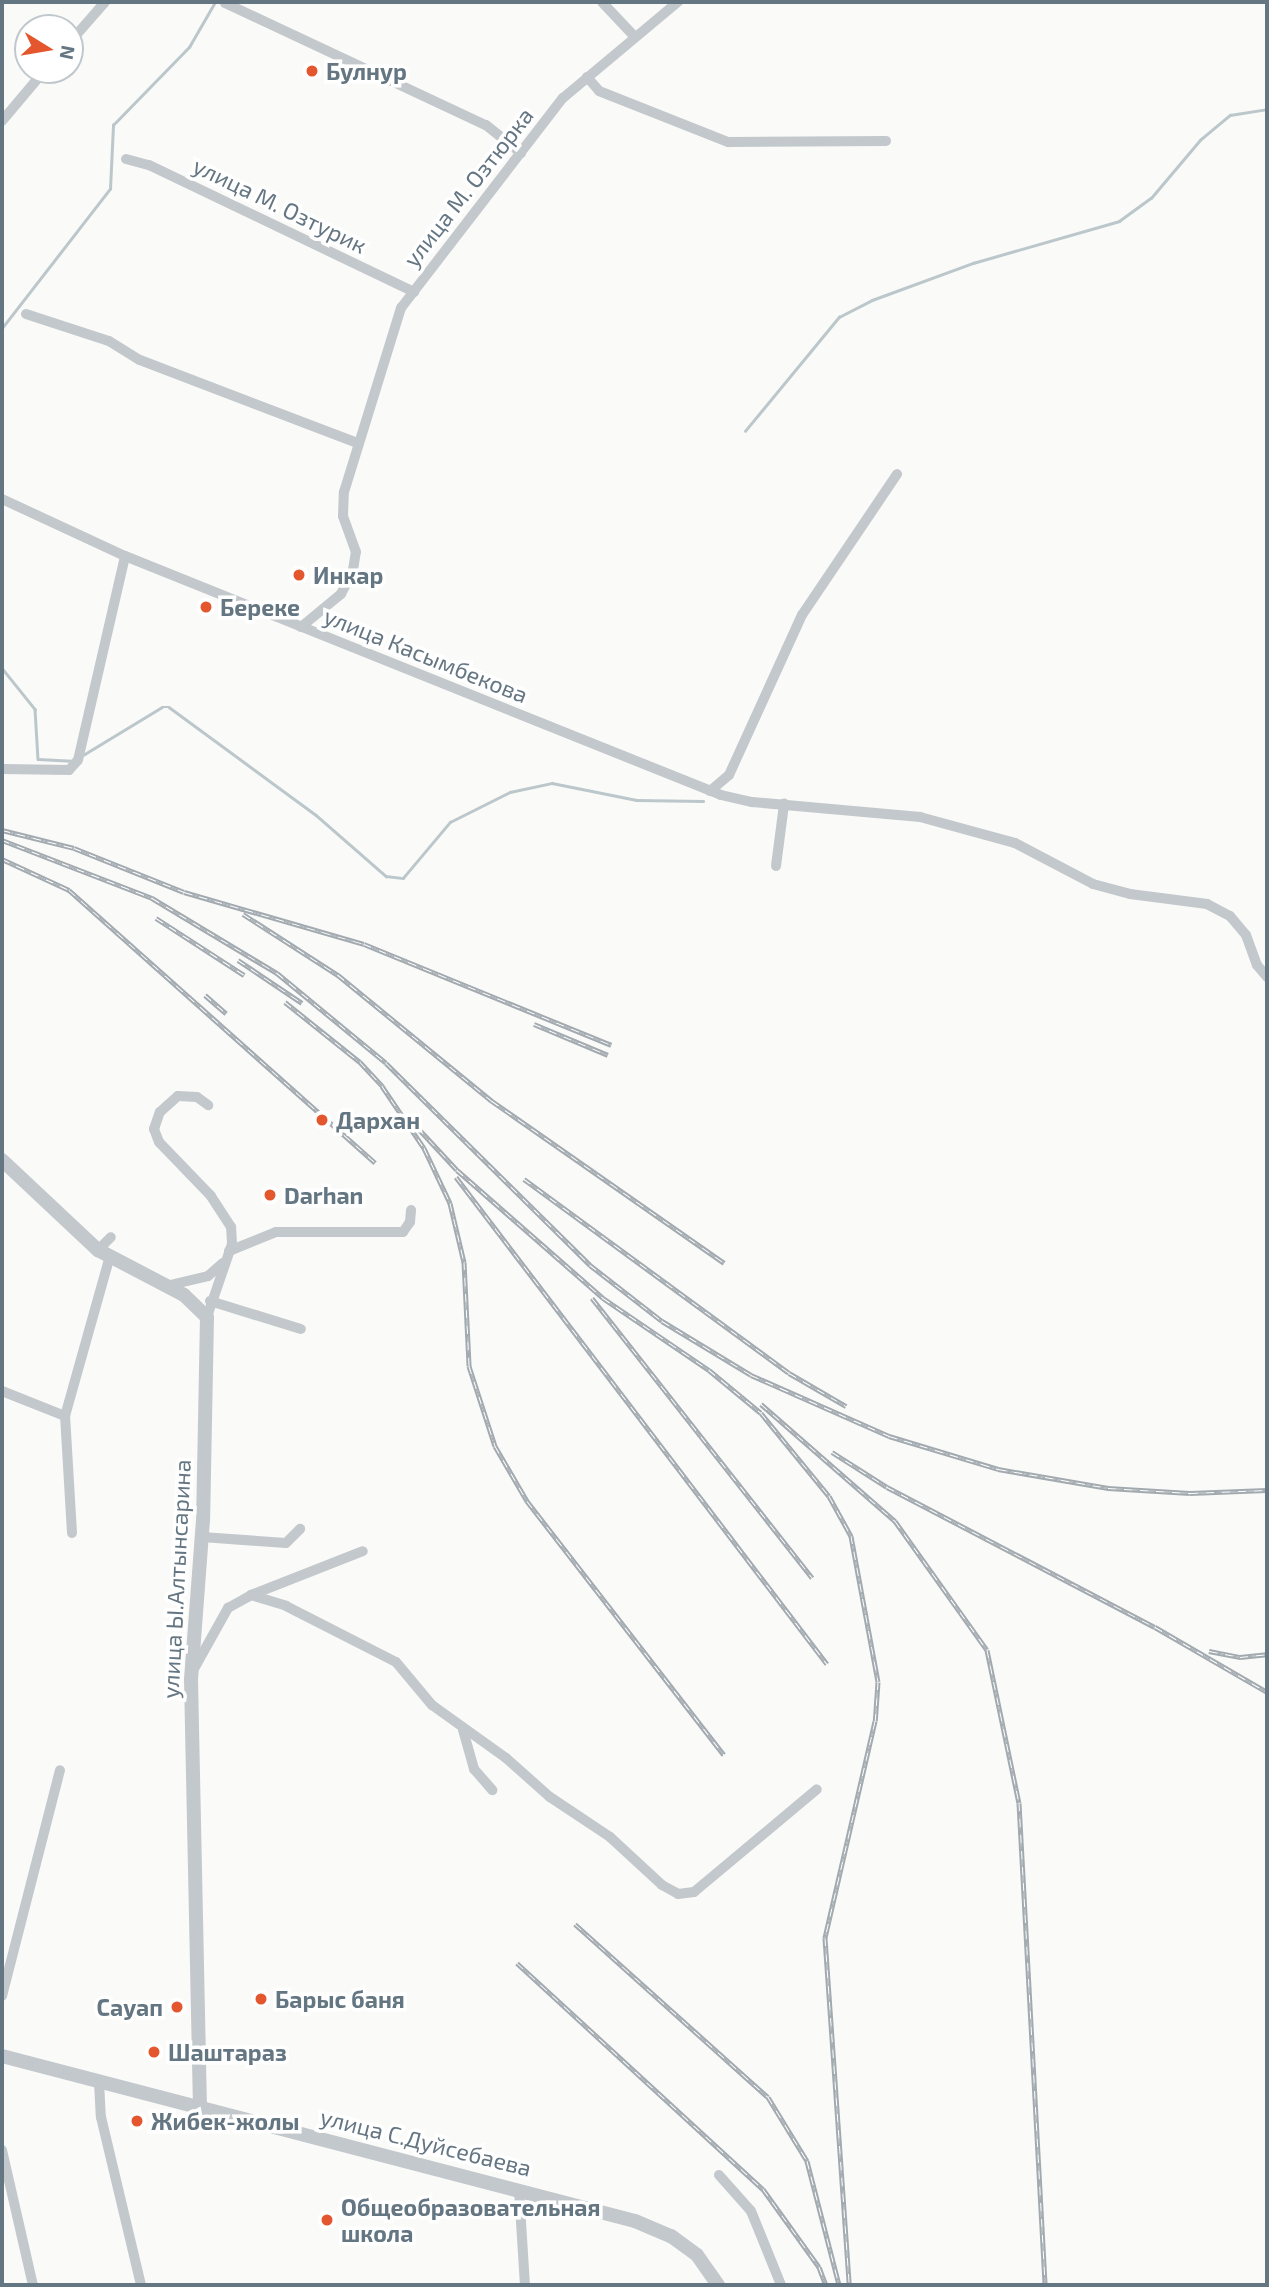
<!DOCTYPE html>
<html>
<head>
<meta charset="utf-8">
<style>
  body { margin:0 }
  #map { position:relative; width:1269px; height:2287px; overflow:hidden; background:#fafaf8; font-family:"Exo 2",sans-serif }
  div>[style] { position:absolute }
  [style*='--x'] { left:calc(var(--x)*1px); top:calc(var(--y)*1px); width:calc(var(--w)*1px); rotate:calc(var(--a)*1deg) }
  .stream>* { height:2.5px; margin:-1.25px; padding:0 1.25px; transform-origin:1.25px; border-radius:1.25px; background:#bbc7cb }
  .minor>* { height:10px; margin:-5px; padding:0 5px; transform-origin:5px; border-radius:5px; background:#c3c8cc }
  .tertiary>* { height:14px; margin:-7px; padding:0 7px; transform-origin:7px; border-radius:7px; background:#c3c8cc }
  .rail>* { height:5px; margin-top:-2.5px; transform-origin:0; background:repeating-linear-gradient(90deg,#fff 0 8px,#a2aab0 0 16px); box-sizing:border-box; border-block:2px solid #a2aab0 }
  .dots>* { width:19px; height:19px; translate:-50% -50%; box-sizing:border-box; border:4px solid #fff; border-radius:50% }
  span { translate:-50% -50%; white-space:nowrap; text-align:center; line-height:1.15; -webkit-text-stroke:7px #fff; paint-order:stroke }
  .poi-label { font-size:23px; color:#657683; font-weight:700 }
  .left { translate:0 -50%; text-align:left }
  .right { translate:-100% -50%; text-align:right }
  .street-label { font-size:23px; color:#657683 }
  .frame { position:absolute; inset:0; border:4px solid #657683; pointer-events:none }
  .north { position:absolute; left:14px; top:14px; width:70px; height:70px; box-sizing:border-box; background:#fff; border:2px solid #c1c8cd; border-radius:50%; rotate:101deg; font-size:19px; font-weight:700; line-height:28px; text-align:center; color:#657683 }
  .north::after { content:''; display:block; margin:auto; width:24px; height:32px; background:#e4572e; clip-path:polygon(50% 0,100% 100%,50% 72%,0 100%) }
</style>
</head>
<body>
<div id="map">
  <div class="stream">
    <div style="--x:2;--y:328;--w:176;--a:-52.2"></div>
    <div style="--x:110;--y:189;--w:64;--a:-87.3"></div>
    <div style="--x:113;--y:125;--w:109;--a:-45.7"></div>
    <div style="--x:189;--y:47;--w:52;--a:-60"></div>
    <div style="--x:745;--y:431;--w:148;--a:-50.5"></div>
    <div style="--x:839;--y:317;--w:37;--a:-27"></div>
    <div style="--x:872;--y:300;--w:108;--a:-20.1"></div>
    <div style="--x:973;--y:263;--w:152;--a:-16"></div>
    <div style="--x:1119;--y:221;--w:39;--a:-36"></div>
    <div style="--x:1151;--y:198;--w:76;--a:-49.8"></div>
    <div style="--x:1200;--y:140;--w:39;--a:-40"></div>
    <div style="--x:1230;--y:115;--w:37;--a:-9"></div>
    <div style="--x:2;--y:668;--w:53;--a:51.2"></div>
    <div style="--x:35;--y:709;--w:50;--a:86.6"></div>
    <div style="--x:38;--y:759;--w:33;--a:3"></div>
    <div style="--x:83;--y:755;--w:92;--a:-31.3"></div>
    <div style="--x:162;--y:707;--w:7;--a:0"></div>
    <div style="--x:169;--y:707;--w:182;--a:36.3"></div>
    <div style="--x:316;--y:815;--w:93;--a:41.1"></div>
    <div style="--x:386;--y:876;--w:17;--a:7"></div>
    <div style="--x:403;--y:878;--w:73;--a:-50"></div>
    <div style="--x:450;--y:822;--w:67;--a:-26.6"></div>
    <div style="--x:510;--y:792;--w:43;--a:-12.1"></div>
    <div style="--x:552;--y:783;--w:86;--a:11.4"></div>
    <div style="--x:636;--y:800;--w:67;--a:0.9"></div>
  </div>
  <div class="minor">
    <div style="--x:602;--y:2;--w:47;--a:46.7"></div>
    <div style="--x:225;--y:3;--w:288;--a:25.1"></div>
    <div style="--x:486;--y:125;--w:45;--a:38.7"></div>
    <div style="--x:70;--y:42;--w:53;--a:-48.8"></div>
    <div style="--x:587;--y:77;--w:18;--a:49"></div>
    <div style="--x:599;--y:91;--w:139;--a:21.6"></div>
    <div style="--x:728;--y:142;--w:158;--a:-0.4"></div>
    <div style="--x:2;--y:121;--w:67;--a:-49.9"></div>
    <div style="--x:126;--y:159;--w:24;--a:15"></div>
    <div style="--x:149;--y:165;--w:294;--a:25.6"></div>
    <div style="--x:26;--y:314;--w:87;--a:18"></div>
    <div style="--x:109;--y:341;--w:36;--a:32"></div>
    <div style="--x:140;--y:360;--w:232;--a:20.9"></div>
    <div style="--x:2;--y:499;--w:136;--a:24.9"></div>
    <div style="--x:125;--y:556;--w:642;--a:21.85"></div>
    <div style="--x:721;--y:795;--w:32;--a:13"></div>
    <div style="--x:752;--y:802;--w:169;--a:5.1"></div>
    <div style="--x:920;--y:817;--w:98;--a:15.3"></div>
    <div style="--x:1015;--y:843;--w:88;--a:27.7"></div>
    <div style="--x:1093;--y:884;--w:38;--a:15"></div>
    <div style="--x:1130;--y:894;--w:78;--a:7.4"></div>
    <div style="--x:1207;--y:904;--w:26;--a:28"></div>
    <div style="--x:1230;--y:916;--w:25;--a:50"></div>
    <div style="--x:1246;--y:935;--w:32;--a:70"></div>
    <div style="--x:1257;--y:965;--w:16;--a:50"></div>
    <div style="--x:301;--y:627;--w:52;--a:-39.5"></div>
    <div style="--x:341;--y:594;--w:27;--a:-63"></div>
    <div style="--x:353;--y:570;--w:18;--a:-81"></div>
    <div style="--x:356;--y:552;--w:38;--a:-110"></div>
    <div style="--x:343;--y:516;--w:24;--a:-88"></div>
    <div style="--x:344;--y:492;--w:193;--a:-72.8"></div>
    <div style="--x:401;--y:308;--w:265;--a:-52.4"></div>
    <div style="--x:563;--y:98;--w:150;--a:-39.9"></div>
    <div style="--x:2;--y:769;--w:67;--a:0.9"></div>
    <div style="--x:69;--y:770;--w:13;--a:-48"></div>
    <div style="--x:78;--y:760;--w:209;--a:-77"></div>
    <div style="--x:710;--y:791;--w:25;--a:-40"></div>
    <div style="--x:729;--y:775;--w:176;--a:-65.5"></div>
    <div style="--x:802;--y:615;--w:170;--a:-56"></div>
    <div style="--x:776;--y:866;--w:63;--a:-82.6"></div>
    <div style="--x:98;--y:1250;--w:18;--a:-45"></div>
    <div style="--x:229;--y:1251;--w:51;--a:-22"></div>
    <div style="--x:276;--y:1232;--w:127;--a:0"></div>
    <div style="--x:403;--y:1232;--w:12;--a:-55"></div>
    <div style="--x:410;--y:1222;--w:12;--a:-85"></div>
    <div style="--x:166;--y:1286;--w:43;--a:-13.4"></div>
    <div style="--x:208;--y:1276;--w:20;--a:-41"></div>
    <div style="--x:210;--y:1301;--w:95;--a:17.1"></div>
    <div style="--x:207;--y:1317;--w:77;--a:-71.1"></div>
    <div style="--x:232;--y:1244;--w:17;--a:-93"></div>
    <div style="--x:231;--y:1227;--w:37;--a:-123"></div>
    <div style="--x:211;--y:1196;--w:75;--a:-133.9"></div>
    <div style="--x:159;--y:1142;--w:14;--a:-111"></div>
    <div style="--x:154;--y:1129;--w:18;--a:-71"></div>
    <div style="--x:160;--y:1112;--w:24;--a:-42"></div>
    <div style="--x:178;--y:1096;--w:19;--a:3"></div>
    <div style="--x:197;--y:1097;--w:14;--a:36"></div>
    <div style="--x:2;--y:1391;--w:68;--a:21.6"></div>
    <div style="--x:72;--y:1533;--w:117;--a:-93.4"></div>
    <div style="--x:65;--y:1416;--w:163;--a:-74.3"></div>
    <div style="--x:202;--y:1537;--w:84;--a:4.1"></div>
    <div style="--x:286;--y:1543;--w:20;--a:-45"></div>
    <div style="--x:251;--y:1595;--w:37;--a:17"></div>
    <div style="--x:286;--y:1606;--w:123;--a:27"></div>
    <div style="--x:396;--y:1662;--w:56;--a:50.1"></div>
    <div style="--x:432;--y:1705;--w:91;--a:35.6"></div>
    <div style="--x:506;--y:1758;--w:59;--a:41.6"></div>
    <div style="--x:550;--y:1797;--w:72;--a:33.7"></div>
    <div style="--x:610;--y:1837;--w:71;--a:42.7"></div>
    <div style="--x:662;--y:1885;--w:18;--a:29"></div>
    <div style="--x:678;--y:1894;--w:16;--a:-7"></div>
    <div style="--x:694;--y:1892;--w:160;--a:-39.9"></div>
    <div style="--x:195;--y:1667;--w:68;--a:-60.8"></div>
    <div style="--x:228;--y:1608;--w:26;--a:-29"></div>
    <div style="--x:251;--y:1595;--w:120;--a:-21.4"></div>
    <div style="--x:463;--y:1730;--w:41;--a:74.2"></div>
    <div style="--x:474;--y:1769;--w:28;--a:49"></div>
    <div style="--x:2;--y:1996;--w:233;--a:-75.6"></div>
    <div style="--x:99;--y:2082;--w:35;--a:87"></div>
    <div style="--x:101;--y:2117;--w:173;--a:76.6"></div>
    <div style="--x:2;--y:2150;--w:139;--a:77.1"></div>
    <div style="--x:719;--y:2175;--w:48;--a:48.4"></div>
    <div style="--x:751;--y:2211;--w:80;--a:67.9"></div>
    <div style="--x:519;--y:2190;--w:95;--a:86.4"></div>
  </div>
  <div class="tertiary">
    <div style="--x:2;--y:1160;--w:132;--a:43.2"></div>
    <div style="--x:98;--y:1250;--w:97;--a:27.6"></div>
    <div style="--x:184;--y:1295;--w:32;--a:44"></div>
    <div style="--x:207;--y:1317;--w:203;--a:91.1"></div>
    <div style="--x:203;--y:1520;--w:159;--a:94.3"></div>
    <div style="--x:191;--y:1679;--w:426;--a:88.8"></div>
    <div style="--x:2;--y:2056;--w:654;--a:14.61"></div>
    <div style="--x:635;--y:2221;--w:39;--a:23"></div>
    <div style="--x:671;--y:2236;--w:32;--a:36"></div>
    <div style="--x:697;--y:2255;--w:37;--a:55"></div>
  </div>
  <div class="rail">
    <div style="--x:2;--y:830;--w:74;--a:14"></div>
    <div style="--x:74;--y:848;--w:118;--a:21.8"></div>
    <div style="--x:184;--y:892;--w:187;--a:16.1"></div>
    <div style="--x:364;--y:944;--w:267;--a:22.2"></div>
    <div style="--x:2;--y:840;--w:161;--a:21.1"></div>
    <div style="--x:152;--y:898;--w:146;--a:31"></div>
    <div style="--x:277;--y:973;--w:141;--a:39.5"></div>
    <div style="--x:386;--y:1063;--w:287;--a:44.7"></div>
    <div style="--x:590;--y:1265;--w:91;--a:37.9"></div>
    <div style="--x:662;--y:1321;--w:104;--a:31.2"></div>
    <div style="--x:751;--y:1375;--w:151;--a:23.8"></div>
    <div style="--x:889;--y:1436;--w:114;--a:16.8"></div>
    <div style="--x:998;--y:1469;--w:112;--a:9.8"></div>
    <div style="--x:1108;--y:1488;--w:82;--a:3.5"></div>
    <div style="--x:1190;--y:1493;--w:77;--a:-2.2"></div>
    <div style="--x:2;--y:859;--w:74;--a:24.8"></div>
    <div style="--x:69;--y:890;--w:410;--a:41.7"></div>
    <div style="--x:243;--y:914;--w:113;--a:32.7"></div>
    <div style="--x:338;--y:975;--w:199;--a:39.3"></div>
    <div style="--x:492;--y:1101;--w:283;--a:34.9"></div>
    <div style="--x:156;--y:918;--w:105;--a:32.9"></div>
    <div style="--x:238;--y:960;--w:77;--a:33.9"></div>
    <div style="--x:205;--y:995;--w:28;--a:41"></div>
    <div style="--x:285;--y:1002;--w:96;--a:38.7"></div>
    <div style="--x:360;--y:1062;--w:33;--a:47"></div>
    <div style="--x:382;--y:1086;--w:75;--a:55.9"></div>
    <div style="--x:424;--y:1148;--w:61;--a:64.7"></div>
    <div style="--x:450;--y:1203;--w:61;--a:76.7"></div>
    <div style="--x:464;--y:1262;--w:104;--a:87.2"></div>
    <div style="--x:469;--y:1366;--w:84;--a:72"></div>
    <div style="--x:495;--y:1446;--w:64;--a:59.8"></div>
    <div style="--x:527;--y:1501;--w:321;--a:52.2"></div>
    <div style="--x:534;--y:1024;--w:80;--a:22.7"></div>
    <div style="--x:418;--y:1128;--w:57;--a:47.1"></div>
    <div style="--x:457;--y:1170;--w:194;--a:41.2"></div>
    <div style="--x:603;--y:1298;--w:128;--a:34.2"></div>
    <div style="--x:709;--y:1370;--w:67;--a:39.6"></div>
    <div style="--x:761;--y:1413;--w:107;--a:50.7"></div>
    <div style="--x:829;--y:1496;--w:46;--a:61.2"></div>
    <div style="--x:851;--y:1536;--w:148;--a:79.5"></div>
    <div style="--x:878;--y:1682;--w:39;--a:94"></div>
    <div style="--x:875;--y:1721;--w:223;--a:103"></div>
    <div style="--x:825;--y:1938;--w:348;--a:86"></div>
    <div style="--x:456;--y:1177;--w:612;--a:52.7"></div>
    <div style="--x:524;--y:1179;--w:328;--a:36.2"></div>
    <div style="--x:789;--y:1373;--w:66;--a:30.1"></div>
    <div style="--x:592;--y:1298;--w:356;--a:51.8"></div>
    <div style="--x:761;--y:1404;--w:178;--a:41.1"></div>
    <div style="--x:895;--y:1521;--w:158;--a:54.5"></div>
    <div style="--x:987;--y:1650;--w:156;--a:78.2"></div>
    <div style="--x:1019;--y:1803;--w:483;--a:86.9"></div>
    <div style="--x:832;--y:1452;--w:65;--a:32.5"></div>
    <div style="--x:887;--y:1487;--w:302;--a:27.6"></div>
    <div style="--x:1155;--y:1627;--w:129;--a:30.1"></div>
    <div style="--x:1209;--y:1651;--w:32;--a:11"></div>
    <div style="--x:1240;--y:1657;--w:27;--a:-6"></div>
    <div style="--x:575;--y:1924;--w:259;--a:41.9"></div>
    <div style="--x:768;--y:2097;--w:75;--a:58.6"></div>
    <div style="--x:807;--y:2161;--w:128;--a:75.5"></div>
    <div style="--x:517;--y:1963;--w:334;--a:42.6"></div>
    <div style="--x:763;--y:2189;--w:96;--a:54.3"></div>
    <div style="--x:819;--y:2267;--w:19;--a:69"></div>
  </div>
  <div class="dots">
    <div style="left:312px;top:71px;background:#e4572e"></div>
    <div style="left:299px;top:575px;background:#e4572e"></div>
    <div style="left:206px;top:607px;background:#e4572e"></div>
    <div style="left:322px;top:1120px;background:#e4572e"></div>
    <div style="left:270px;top:1195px;background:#e4572e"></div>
    <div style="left:261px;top:1999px;background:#e4572e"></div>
    <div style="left:177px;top:2007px;background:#e4572e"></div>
    <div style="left:154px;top:2052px;background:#e4572e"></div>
    <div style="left:137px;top:2121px;background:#e4572e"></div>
    <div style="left:327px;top:2220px;background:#e4572e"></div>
  </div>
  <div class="poi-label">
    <span class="left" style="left:326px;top:71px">Булнур</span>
    <span class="left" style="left:313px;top:575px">Инкар</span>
    <span class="left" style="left:220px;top:607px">Береке</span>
    <span class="left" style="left:336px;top:1120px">Дархан</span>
    <span class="left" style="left:284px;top:1195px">Darhan</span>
    <span class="left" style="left:275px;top:1999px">Барыс баня</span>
    <span class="right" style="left:163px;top:2007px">Сауап</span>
    <span class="left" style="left:168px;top:2052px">Шаштараз</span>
    <span class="left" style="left:151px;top:2121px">Жибек-жолы</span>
    <span class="left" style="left:341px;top:2220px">Общеобразовательная<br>школа</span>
  </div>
  <div class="street-label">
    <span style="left:468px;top:187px;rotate:-52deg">улица М. Озтюрка</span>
    <span style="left:280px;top:205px;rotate:26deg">улица М. Озтурик</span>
    <span style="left:426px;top:655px;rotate:22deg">улица Касымбекова</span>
    <span style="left:176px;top:1579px;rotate:-87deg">улица Ы.Алтынсарина</span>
    <span style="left:426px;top:2142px;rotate:14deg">улица С.Дуйсебаева</span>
  </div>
  <div class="frame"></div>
  <div class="north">N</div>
</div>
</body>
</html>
